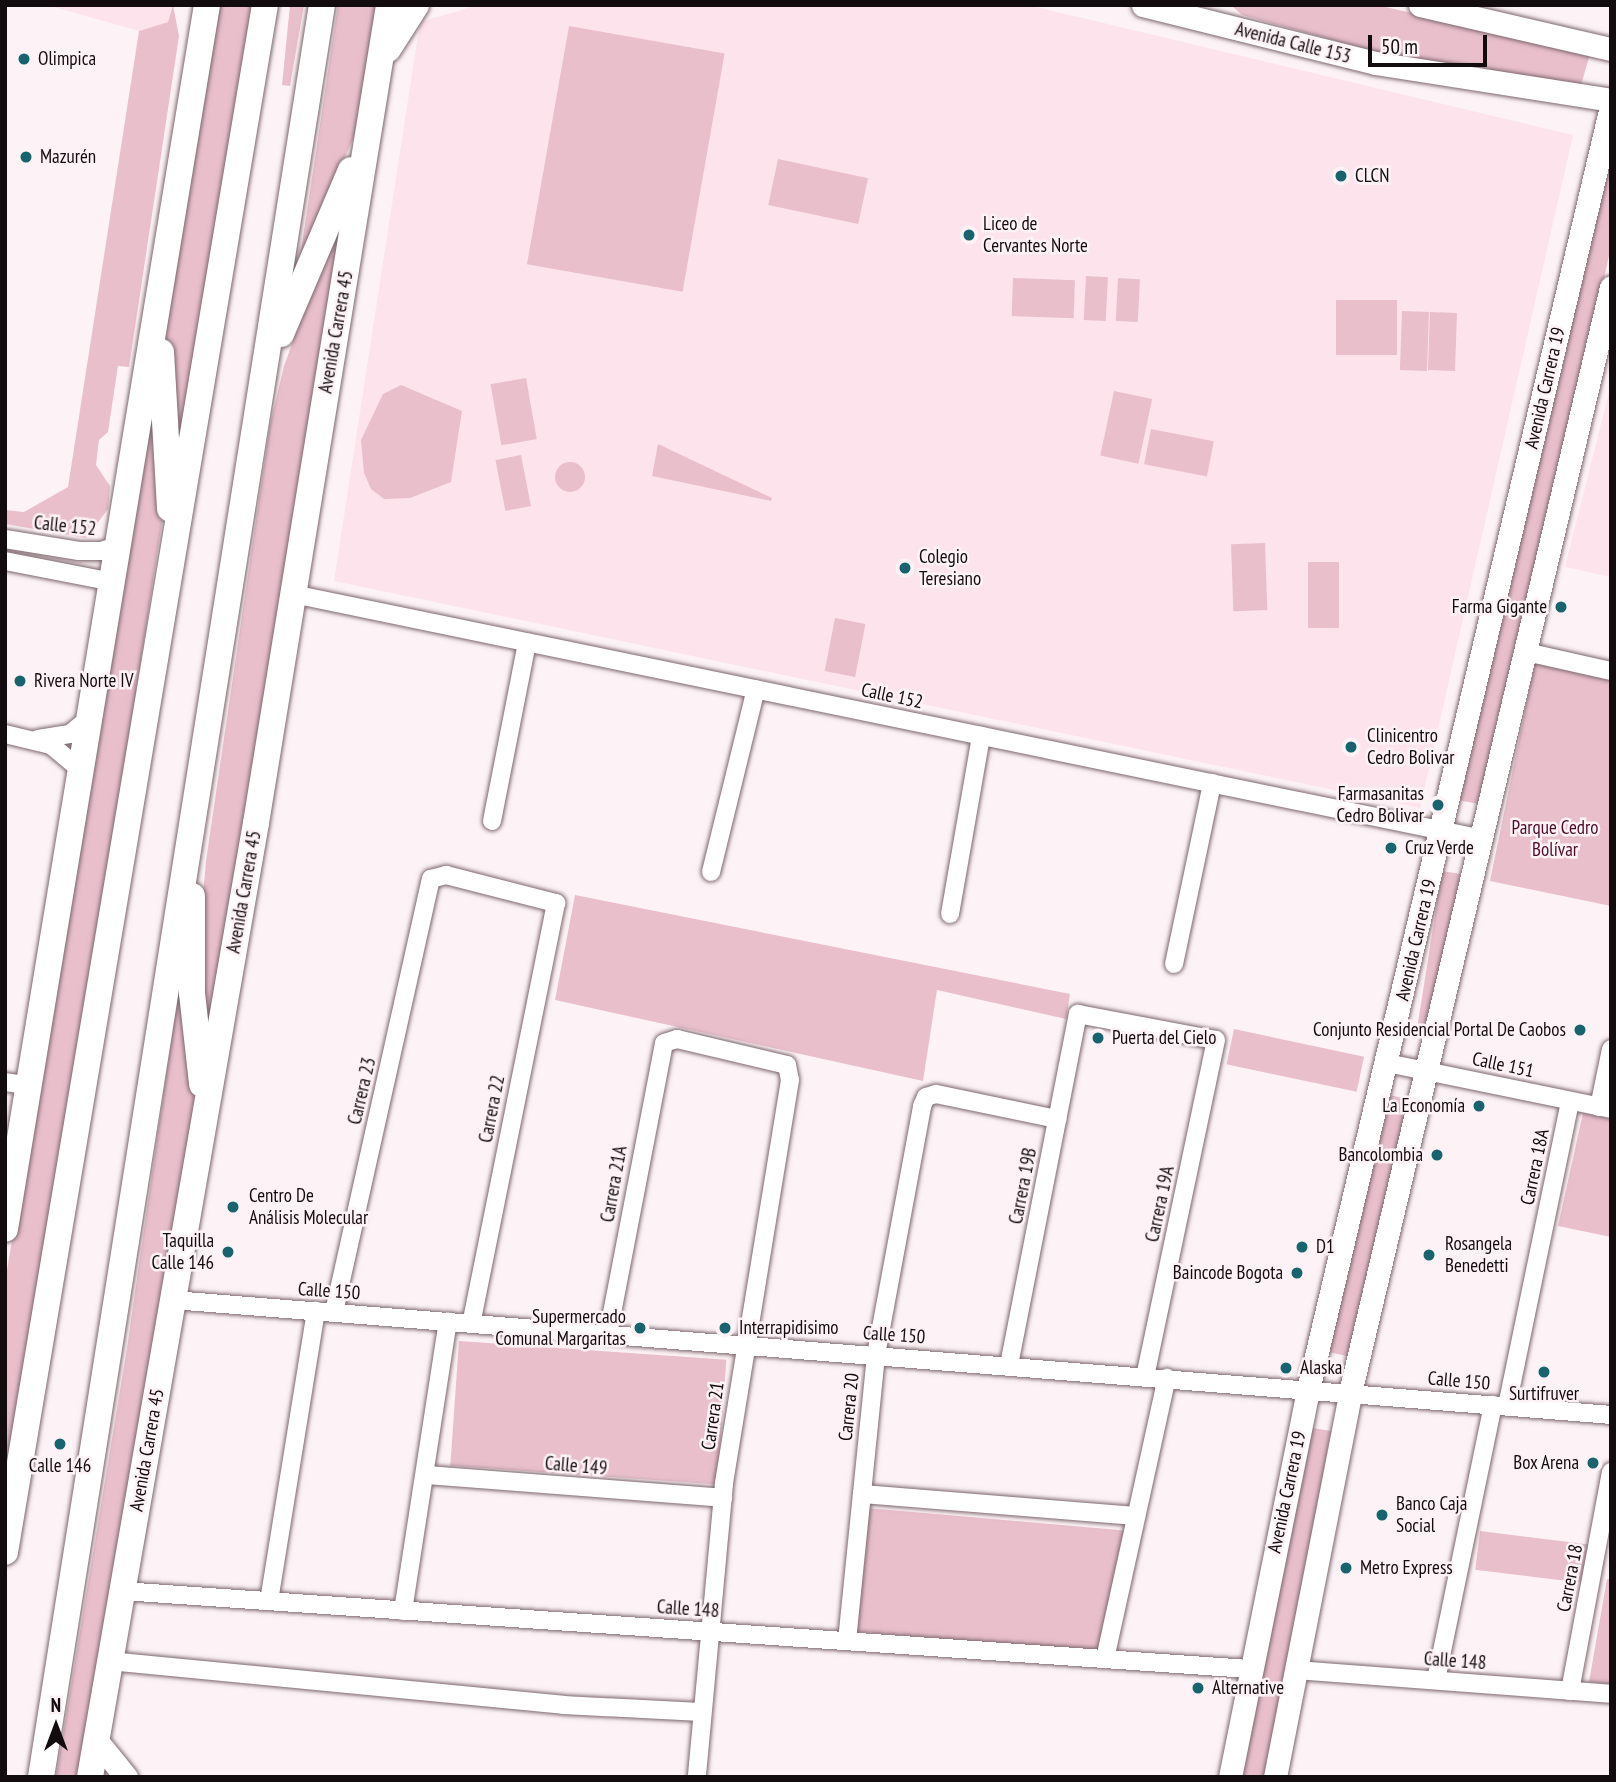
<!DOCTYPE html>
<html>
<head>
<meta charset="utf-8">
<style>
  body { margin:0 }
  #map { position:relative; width:1616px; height:1782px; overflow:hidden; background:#fdf3f6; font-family:"PT Sans Narrow",sans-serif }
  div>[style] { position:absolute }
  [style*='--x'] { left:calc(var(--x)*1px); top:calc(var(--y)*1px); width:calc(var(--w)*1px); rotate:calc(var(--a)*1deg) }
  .built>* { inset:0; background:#fde3eb }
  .green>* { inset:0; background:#e9bfcc; transform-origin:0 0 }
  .round { border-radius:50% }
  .roads { filter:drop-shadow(0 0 2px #7c676d) drop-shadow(0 0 2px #7c676d) }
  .minor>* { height:18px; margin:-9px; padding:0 9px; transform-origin:9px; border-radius:9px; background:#fff }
  .major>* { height:23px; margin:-11.5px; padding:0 11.5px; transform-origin:11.5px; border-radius:11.5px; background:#fff }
  .highway>* { height:26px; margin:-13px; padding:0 13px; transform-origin:13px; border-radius:13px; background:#fff }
  .dots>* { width:19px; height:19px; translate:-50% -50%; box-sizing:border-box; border:4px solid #fdf3f6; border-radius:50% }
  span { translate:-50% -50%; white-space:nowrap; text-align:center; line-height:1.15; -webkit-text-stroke:5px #fdf3f6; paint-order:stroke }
  .street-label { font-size:19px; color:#130c0e }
  .poi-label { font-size:19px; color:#130c0e }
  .left { translate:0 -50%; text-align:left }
  .right { translate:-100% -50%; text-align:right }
  .park-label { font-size:19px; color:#4f0b2a }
  .frame { position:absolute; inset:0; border:7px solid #130c0e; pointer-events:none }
  .north { position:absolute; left:21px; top:1691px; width:70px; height:70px; -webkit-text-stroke:5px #fdf3f6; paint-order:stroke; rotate:0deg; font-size:19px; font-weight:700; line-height:28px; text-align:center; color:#130c0e }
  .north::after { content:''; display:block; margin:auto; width:24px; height:32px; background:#130c0e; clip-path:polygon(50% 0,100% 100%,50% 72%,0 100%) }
  .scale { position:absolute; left:1368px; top:35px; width:119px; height:32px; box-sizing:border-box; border:4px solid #130c0e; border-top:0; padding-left:9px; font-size:21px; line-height:24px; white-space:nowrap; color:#130c0e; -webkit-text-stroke:5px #fdf3f6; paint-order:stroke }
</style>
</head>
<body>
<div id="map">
  <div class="built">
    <div style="clip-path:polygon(47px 5px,173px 5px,168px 22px,139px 31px)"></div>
    <div style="clip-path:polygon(479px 5px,1028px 5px,1573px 135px,1420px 808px,334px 581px,420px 22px)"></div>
    <div style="clip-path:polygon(1611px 384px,1611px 577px,1565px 567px)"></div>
  </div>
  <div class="green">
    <div style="clip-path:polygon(173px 5px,179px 36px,129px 367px,118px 366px,108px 432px,99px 440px,96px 465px,110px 486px,108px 509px,86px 538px,5px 524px,5px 510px,24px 512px,68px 487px,139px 31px,168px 22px)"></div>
    <div style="clip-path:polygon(213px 5px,252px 5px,182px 449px,174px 448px,163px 318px)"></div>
    <div style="clip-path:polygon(290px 5px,304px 5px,290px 86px,282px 85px)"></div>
    <div style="clip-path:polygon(338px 5px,377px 5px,356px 132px,299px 264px)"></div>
    <div style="clip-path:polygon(1231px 5px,1377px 5px,1590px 54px,1581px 85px,1402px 59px,1242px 15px)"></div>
    <div style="left:569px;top:26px;width:158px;height:242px;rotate:10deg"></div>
    <div style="clip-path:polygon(1611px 143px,1611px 247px,1484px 805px,1458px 800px)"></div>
    <div style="left:778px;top:159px;width:92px;height:47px;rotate:12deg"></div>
    <div style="clip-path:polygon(347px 193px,205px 1062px,199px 942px,206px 861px,270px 425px,284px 366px)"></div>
    <div style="left:1086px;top:276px;width:22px;height:44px;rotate:3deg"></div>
    <div style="left:1013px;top:278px;width:62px;height:38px;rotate:2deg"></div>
    <div style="left:1118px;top:278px;width:22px;height:43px;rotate:3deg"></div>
    <div style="left:1336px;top:300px;width:61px;height:55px"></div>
    <div style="left:1402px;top:311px;width:27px;height:59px;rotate:2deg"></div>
    <div style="left:1430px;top:312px;width:27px;height:58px;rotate:2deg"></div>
    <div style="left:526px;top:378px;width:62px;height:36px;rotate:80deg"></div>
    <div style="clip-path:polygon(401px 385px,462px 411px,451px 482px,410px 498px,384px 499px,371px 489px,364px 473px,361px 440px,383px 394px)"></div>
    <div style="clip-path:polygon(154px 391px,166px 496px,114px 836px,5px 1473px,5px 1282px)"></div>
    <div style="left:1114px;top:391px;width:39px;height:66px;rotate:12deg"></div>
    <div style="left:1151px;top:429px;width:64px;height:36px;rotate:11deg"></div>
    <div style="clip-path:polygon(658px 444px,772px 498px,771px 501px,652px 476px)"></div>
    <div style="left:521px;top:455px;width:52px;height:26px;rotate:79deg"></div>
    <div class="round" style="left:555px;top:462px;width:30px;height:30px"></div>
    <div style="left:1265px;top:543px;width:67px;height:34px;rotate:88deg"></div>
    <div style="left:1308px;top:562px;width:31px;height:66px"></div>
    <div style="left:835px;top:618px;width:31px;height:54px;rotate:11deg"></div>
    <div style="clip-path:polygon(1535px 662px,1611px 677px,1611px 906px,1490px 881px)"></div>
    <div style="left:1442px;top:871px;width:19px;height:164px;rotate:9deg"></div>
    <div style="clip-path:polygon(575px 895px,1070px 994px,1066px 1019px,937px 990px,923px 1081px,555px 1000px)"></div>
    <div style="clip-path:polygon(179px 987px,192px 1055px,195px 1102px,82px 1777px,56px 1777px,127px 1348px)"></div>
    <div style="left:1234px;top:1029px;width:133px;height:36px;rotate:12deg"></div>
    <div style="left:1385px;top:1094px;width:27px;height:264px;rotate:13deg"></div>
    <div style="clip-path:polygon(1583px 1113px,1611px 1119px,1611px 1237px,1558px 1226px)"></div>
    <div style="left:459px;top:1341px;width:268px;height:125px;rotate:4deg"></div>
    <div style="clip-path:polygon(1307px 1427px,1331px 1431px,1306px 1567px,1265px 1777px,1243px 1777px)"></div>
    <div style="left:867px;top:1508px;width:261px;height:124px;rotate:5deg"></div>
    <div style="left:1480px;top:1531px;width:110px;height:39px;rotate:7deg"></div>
    <div style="clip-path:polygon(1607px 1579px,1611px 1579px,1611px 1684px,1589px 1682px)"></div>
  </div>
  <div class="roads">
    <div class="minor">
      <div style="--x:5;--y:539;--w:75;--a:9.2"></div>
      <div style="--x:79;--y:551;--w:22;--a:0"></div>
      <div style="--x:101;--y:551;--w:19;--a:-18"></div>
      <div style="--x:5;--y:561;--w:110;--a:11"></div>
      <div style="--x:293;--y:594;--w:1214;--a:11.64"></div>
      <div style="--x:1526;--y:652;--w:87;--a:12.6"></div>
      <div style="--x:5;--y:734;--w:47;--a:13.4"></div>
      <div style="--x:51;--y:745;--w:40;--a:40"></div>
      <div style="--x:38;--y:739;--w:32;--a:-9"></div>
      <div style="--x:70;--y:734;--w:26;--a:-40"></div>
      <div style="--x:492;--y:821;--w:182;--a:-78.9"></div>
      <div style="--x:711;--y:872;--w:188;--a:-76.2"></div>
      <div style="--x:950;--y:914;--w:181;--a:-80.1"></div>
      <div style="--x:1174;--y:964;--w:185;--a:-78.1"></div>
      <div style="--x:1387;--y:1063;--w:229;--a:11.6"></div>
      <div style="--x:5;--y:1082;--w:26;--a:9"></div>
      <div style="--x:1599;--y:1107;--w:59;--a:-78.3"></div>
      <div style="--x:173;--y:1300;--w:1443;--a:4.57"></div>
      <div style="--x:334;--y:1312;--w:444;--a:-77.4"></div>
      <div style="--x:431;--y:879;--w:16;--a:-15"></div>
      <div style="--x:446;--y:875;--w:114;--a:14.3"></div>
      <div style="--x:556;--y:903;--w:429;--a:101.4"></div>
      <div style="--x:608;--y:1334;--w:296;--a:-79.1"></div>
      <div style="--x:664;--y:1043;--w:14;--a:-17"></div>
      <div style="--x:677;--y:1039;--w:113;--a:13.3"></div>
      <div style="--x:787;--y:1065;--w:15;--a:79"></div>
      <div style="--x:790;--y:1080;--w:409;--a:99.3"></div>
      <div style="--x:724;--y:1484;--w:294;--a:95.3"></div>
      <div style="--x:1009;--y:1365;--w:358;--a:-78.9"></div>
      <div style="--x:1078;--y:1014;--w:140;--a:10.7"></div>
      <div style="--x:1216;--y:1040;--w:343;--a:101.9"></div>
      <div style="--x:1507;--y:1406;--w:311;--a:-78.3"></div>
      <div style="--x:426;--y:1475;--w:298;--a:4.4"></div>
      <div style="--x:862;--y:1494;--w:275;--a:4.6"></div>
      <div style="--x:122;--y:1591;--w:1131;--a:3.96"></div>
      <div style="--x:269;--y:1601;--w:294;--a:-80.8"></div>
      <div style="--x:403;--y:1611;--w:293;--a:-81.2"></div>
      <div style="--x:847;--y:1641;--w:287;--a:-84.2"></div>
      <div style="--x:876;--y:1355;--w:253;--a:-79.5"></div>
      <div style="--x:922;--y:1106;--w:10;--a:-66"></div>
      <div style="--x:926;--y:1097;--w:10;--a:-17"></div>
      <div style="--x:936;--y:1094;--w:124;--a:11.7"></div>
      <div style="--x:1105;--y:1659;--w:288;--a:-77.6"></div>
      <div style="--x:109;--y:1661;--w:456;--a:5.5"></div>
      <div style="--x:563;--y:1705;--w:138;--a:2.9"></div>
      <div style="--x:1295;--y:1670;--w:317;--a:4.3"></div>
      <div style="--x:1436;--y:1680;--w:281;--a:-78.3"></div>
      <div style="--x:1570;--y:1691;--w:223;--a:-79.4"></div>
    </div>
    <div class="major">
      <div style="--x:1143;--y:5;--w:239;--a:14"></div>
      <div style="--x:1375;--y:63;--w:239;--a:8.9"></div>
      <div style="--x:1420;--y:5;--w:196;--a:13"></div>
      <div style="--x:96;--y:1740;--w:48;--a:51"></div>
      <div style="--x:1230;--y:1777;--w:395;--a:-78.6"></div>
      <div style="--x:1308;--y:1390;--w:1319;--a:-76.72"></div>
      <div style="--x:1275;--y:1777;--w:391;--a:-78.9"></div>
      <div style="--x:1350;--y:1393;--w:1136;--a:-76.72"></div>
    </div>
    <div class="highway">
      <div style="--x:388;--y:49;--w:52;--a:-57.5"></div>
      <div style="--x:281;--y:334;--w:178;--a:-66.9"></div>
      <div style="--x:161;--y:352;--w:157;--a:86.7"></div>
      <div style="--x:192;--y:896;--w:97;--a:90"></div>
      <div style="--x:192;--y:993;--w:92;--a:83.7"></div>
      <div style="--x:5;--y:1229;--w:1241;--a:-80.63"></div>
      <div style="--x:5;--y:1552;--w:1569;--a:-80.46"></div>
      <div style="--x:41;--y:1777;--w:1794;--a:-80.99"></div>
      <div style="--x:90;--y:1777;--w:968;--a:-80.13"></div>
      <div style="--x:256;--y:823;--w:829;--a:-80.76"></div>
    </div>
  </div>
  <div class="dots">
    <div style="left:24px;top:59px;background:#17636e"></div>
    <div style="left:26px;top:157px;background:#17636e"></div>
    <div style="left:1341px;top:176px;background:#17636e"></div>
    <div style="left:969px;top:235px;background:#17636e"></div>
    <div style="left:905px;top:568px;background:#17636e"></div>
    <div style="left:1561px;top:607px;background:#17636e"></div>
    <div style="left:20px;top:681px;background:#17636e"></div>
    <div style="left:1351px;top:747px;background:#17636e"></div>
    <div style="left:1438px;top:805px;background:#17636e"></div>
    <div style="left:1391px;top:848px;background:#17636e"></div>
    <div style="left:1580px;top:1030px;background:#17636e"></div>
    <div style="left:1098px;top:1038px;background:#17636e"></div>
    <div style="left:1479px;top:1106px;background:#17636e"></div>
    <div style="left:1437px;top:1155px;background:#17636e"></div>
    <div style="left:233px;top:1207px;background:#17636e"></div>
    <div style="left:1302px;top:1247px;background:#17636e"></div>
    <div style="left:228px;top:1252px;background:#17636e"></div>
    <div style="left:1429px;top:1255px;background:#17636e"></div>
    <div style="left:1297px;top:1273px;background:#17636e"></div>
    <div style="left:640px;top:1328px;background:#17636e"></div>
    <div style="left:725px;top:1328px;background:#17636e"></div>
    <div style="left:1286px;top:1368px;background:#17636e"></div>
    <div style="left:1544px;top:1372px;background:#17636e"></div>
    <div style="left:60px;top:1444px;background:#17636e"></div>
    <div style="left:1593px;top:1463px;background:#17636e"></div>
    <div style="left:1382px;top:1515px;background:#17636e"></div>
    <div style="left:1346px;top:1568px;background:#17636e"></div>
    <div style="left:1198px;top:1688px;background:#17636e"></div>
  </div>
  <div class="street-label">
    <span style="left:1293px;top:43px;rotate:14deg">Avenida Calle 153</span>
    <span style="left:336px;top:332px;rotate:-80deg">Avenida Carrera 45</span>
    <span style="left:1545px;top:388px;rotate:-77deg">Avenida Carrera 19</span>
    <span style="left:65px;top:526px;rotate:6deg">Calle 152</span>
    <span style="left:892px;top:696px;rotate:12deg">Calle 152</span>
    <span style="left:244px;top:892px;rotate:-80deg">Avenida Carrera 45</span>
    <span style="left:1416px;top:940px;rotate:-77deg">Avenida Carrera 19</span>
    <span style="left:1503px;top:1065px;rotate:12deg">Calle 151</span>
    <span style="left:362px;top:1091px;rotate:-77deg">Carrera 23</span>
    <span style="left:492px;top:1109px;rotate:-79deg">Carrera 22</span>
    <span style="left:1535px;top:1167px;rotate:-78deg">Carrera 18A</span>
    <span style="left:614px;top:1184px;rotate:-80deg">Carrera 21A</span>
    <span style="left:1023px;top:1186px;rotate:-79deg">Carrera 19B</span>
    <span style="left:1160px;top:1204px;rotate:-78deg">Carrera 19A</span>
    <span style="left:329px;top:1291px;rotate:4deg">Calle 150</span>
    <span style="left:894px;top:1335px;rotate:4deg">Calle 150</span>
    <span style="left:1459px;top:1381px;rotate:5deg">Calle 150</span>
    <span style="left:849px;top:1407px;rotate:-84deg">Carrera 20</span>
    <span style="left:713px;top:1416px;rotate:-82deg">Carrera 21</span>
    <span style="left:147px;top:1450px;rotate:-80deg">Avenida Carrera 45</span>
    <span style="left:576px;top:1466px;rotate:5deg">Calle 149</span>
    <span style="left:1287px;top:1492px;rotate:-78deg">Avenida Carrera 19</span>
    <span style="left:1570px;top:1578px;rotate:-79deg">Carrera 18</span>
    <span style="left:688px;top:1609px;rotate:4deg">Calle 148</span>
    <span style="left:1455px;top:1661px;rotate:4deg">Calle 148</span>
  </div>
  <div class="poi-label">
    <span class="left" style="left:38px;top:59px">Olimpica</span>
    <span class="left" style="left:40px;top:157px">Mazurén</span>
    <span class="left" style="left:1355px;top:176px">CLCN</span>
    <span class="left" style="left:983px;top:235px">Liceo de<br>Cervantes Norte</span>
    <span class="left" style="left:919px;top:568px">Colegio<br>Teresiano</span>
    <span class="right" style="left:1547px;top:607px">Farma Gigante</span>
    <span class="left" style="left:34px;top:681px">Rivera Norte IV</span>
    <span class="left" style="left:1367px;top:747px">Clinicentro<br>Cedro Bolivar</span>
    <span class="right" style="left:1424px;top:805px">Farmasanitas<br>Cedro Bolivar</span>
    <span class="left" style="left:1405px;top:848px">Cruz Verde</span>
    <span class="right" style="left:1566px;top:1030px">Conjunto Residencial Portal De Caobos</span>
    <span class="left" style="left:1112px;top:1038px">Puerta del Cielo</span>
    <span class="right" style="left:1465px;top:1106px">La Economía</span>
    <span class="right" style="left:1423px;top:1155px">Bancolombia</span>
    <span class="left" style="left:249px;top:1207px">Centro De<br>Análisis Molecular</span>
    <span class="right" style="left:214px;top:1252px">Taquilla<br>Calle 146</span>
    <span class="left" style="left:1445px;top:1255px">Rosangela<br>Benedetti</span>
    <span class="left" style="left:1316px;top:1247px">D1</span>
    <span class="right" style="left:1283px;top:1273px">Baincode Bogota</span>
    <span class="right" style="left:626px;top:1328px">Supermercado<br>Comunal Margaritas</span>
    <span class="left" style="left:739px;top:1328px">Interrapidisimo</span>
    <span class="left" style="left:1300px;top:1368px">Alaska</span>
    <span style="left:1544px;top:1394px">Surtifruver</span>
    <span class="right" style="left:1579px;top:1463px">Box Arena</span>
    <span style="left:60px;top:1466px">Calle 146</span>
    <span class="left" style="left:1396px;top:1515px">Banco Caja<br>Social</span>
    <span class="left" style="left:1360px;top:1568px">Metro Express</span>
    <span class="left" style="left:1212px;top:1688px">Alternative</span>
  </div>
  <div class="park-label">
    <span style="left:1555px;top:839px">Parque Cedro<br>Bolívar</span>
  </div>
  <div class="frame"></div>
  <div class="north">N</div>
  <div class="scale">50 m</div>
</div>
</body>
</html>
